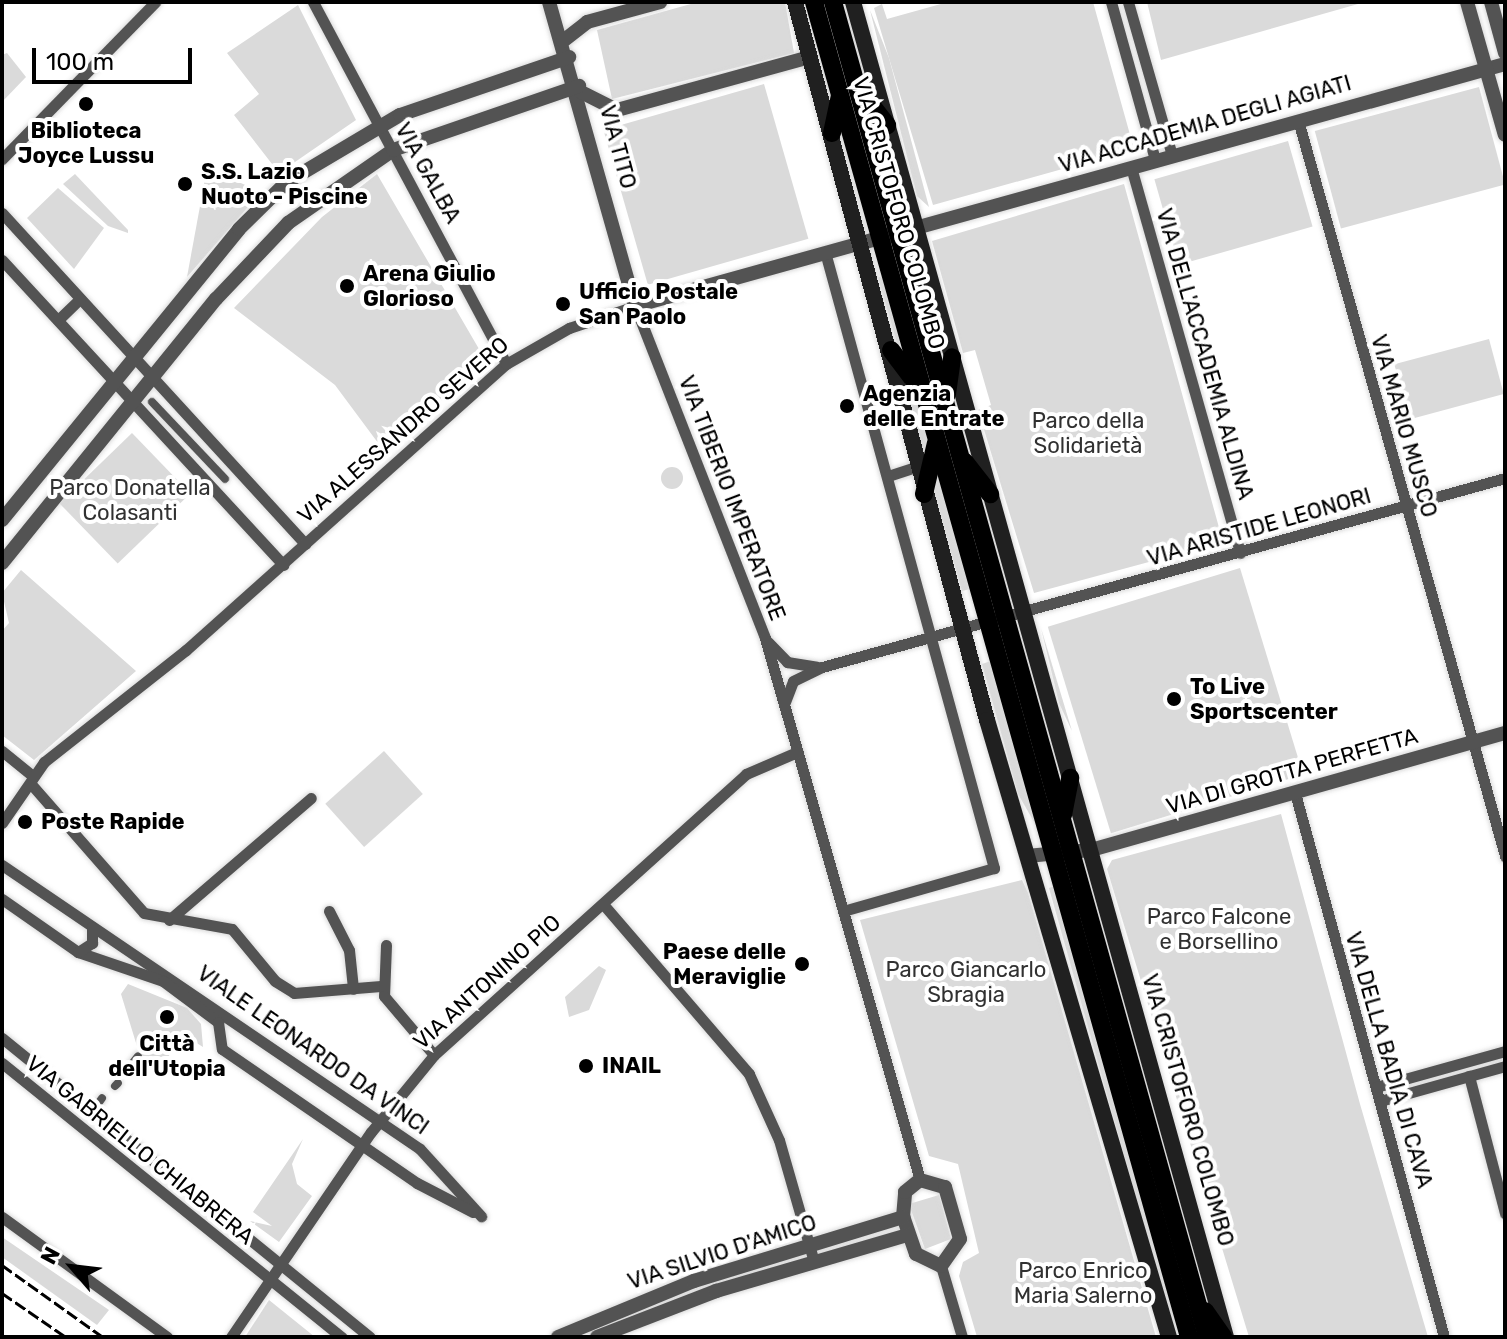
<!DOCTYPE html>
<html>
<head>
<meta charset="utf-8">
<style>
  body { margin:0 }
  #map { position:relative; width:1507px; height:1339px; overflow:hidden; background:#fff; font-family:Rubik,sans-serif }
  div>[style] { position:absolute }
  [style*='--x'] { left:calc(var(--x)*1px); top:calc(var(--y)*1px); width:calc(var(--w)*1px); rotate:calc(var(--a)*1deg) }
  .green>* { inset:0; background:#dadada; transform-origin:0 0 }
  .round { border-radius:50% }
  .roads { filter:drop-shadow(0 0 2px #dbdbdb) drop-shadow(0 0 2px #dbdbdb) }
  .pedestrian>* { height:8px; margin:-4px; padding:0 4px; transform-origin:4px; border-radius:4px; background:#535353 }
  .minor>* { height:11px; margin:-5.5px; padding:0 5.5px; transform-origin:5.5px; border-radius:5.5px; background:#535353 }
  .tertiary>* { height:14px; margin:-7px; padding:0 7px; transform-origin:7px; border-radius:7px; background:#535353 }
  .secondary>* { height:16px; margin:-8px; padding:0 8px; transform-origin:8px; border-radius:8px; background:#202020 }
  .primary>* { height:18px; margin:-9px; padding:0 9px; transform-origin:9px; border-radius:9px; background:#000 }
  .rail>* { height:3px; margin-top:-1.5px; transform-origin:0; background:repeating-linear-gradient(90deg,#000 0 12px,transparent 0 16px) }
  .dots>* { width:22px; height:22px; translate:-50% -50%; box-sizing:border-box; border:4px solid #fff; border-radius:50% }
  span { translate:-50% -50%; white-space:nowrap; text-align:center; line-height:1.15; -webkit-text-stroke:8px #fff; paint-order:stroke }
  .street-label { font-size:22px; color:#000 }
  .poi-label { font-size:22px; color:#000; font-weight:700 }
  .left { translate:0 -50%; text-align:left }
  .right { translate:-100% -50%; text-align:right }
  .park-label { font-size:22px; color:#313131 }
  .frame { position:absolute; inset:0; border:4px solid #000; pointer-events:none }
  .north { position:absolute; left:32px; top:1227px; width:80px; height:80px; -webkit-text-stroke:6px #fff; paint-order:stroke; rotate:298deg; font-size:22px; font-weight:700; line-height:32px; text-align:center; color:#000 }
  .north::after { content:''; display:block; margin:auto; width:28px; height:36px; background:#000; clip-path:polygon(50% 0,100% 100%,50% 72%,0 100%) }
  .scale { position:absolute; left:32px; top:48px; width:160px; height:36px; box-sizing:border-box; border:4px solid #000; border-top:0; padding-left:10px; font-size:24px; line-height:28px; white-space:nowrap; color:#000; -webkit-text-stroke:6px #fff; paint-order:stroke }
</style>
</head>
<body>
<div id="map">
  <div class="green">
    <div style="clip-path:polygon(698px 2px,785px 2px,794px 53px,612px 99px,597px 30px)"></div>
    <div style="clip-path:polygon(948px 2px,1093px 2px,1134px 149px,933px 205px,874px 8px,882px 4px,887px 19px)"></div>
    <div style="clip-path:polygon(1147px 2px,1365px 2px,1161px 60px)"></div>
    <div style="clip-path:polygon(298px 5px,356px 120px,279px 173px,234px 115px,259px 94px,227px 53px)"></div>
    <div style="clip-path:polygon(870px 10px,889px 58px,929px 207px,917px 196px)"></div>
    <div style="clip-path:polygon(7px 53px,26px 77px,2px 102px,2px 55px)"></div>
    <div style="left:764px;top:84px;width:161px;height:167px;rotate:74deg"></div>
    <div style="left:1479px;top:87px;width:101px;height:170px;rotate:75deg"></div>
    <div style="left:1288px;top:141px;width:89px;height:139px;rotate:74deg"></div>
    <div style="clip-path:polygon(207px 168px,261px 192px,187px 277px)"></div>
    <div style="clip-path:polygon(75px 174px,128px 230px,128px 233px,108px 226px,63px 184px)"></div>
    <div style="clip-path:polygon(377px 174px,486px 361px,384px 451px,335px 385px,234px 308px,322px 217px)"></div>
    <div style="clip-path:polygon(1124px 184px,1223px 542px,1034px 593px,978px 410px,991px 405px,975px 350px,963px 353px,932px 241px)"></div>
    <div style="clip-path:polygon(58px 188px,104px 228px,74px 269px,27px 218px)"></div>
    <div style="left:883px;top:276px;width:70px;height:5px;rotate:74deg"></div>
    <div style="left:1489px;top:339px;width:57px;height:98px;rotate:75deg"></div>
    <div style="clip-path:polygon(903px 370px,915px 388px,930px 447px,921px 449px)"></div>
    <div style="left:132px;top:433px;width:84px;height:101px;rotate:46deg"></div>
    <div style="clip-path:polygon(937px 465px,970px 589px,962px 591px,933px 490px)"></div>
    <div class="round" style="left:661px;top:467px;width:22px;height:22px"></div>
    <div style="left:1240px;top:568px;width:216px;height:201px;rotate:73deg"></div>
    <div style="clip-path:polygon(21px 570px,136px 671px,34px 760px,2px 735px,2px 631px,9px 623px,2px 593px)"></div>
    <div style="clip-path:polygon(1041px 628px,1072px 731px,1059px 703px)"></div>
    <div style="clip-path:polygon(1027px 643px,1065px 780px,1064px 795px,1021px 645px)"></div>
    <div style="clip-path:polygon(991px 661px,1037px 827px,1018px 794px,990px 693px,982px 664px)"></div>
    <div style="left:384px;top:751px;width:58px;height:79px;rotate:48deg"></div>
    <div style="clip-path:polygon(1281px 814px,1360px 1104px,1428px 1337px,1249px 1337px,1107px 869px,1112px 860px)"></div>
    <div style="clip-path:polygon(1093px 879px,1218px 1324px,1087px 880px)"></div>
    <div style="clip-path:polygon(1022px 880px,1028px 893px,1156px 1337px,977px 1337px,959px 1276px,963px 1262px,979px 1253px,958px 1164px,929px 1156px,860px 920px)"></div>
    <div style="clip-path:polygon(1055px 886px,1176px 1320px,1174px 1333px,1049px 888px)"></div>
    <div style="clip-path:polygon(599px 966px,606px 970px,589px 1010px,569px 1017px,565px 997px)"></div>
    <div style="clip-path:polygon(128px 984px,187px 1008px,201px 1024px,203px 1047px,187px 1037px,159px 1066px,140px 1056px,121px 994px)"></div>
    <div style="clip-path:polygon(303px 1139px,292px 1164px,297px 1184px,312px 1196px,279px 1242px,250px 1221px,272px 1226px,253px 1212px)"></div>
    <div style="clip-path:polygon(939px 1195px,951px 1239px,925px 1249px,909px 1204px)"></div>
    <div style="clip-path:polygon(2px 1237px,109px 1310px,97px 1325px,2px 1257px)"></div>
    <div style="clip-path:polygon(269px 1300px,315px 1337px,245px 1337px)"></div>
  </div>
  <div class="roads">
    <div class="pedestrian">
      <div style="--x:152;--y:402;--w:106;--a:46.5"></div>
      <div style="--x:128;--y:1069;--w:16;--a:-52"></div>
      <div style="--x:115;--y:1086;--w:4;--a:-45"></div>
      <div style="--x:92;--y:1112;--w:17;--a:-54"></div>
    </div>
    <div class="minor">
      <div style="--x:313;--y:2;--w:410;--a:61.9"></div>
      <div style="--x:1111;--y:2;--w:164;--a:74.4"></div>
      <div style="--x:1128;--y:2;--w:159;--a:74"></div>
      <div style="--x:1298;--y:120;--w:765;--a:74.29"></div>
      <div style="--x:2;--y:159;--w:219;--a:-45.7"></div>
      <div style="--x:1131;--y:167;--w:401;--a:74.2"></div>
      <div style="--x:2;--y:213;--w:449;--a:47.5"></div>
      <div style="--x:825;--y:252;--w:639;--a:74.66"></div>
      <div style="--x:994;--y:868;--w:157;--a:164.1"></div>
      <div style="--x:2;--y:260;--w:415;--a:47.3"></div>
      <div style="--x:58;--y:320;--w:30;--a:-44"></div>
      <div style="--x:888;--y:476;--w:29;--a:-18"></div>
      <div style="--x:768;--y:642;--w:28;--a:46"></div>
      <div style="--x:787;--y:662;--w:30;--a:9"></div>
      <div style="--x:785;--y:702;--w:22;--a:-69"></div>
      <div style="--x:793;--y:681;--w:32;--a:-26"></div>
      <div style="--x:822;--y:667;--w:709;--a:-15.47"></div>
      <div style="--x:2;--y:751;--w:40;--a:39"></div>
      <div style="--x:31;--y:784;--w:171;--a:48.8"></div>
      <div style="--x:144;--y:913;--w:89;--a:10.3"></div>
      <div style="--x:232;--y:929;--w:67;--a:50.4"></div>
      <div style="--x:275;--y:981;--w:22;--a:32"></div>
      <div style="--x:294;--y:993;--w:87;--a:-4.6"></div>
      <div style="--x:1295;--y:793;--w:564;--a:74.68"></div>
      <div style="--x:2;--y:823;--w:74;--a:-55.5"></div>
      <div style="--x:44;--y:762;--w:181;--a:-38.3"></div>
      <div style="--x:186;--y:650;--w:429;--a:-41.8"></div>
      <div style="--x:506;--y:364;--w:73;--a:-29.7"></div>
      <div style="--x:569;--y:328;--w:70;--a:-18.4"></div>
      <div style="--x:635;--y:306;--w:357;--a:68.6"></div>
      <div style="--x:765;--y:638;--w:564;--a:74.04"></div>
      <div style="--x:2;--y:865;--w:505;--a:34.19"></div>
      <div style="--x:420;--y:1149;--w:91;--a:47.7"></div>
      <div style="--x:2;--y:899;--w:93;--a:34.9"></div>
      <div style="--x:78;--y:952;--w:90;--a:18.8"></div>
      <div style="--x:163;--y:981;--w:69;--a:36.7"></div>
      <div style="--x:218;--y:1022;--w:27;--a:82"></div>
      <div style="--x:222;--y:1049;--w:237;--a:34.5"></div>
      <div style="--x:417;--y:1183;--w:63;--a:27.4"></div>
      <div style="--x:603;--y:904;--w:224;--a:49.3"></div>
      <div style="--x:749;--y:1074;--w:72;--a:65.6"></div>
      <div style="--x:779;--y:1140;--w:127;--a:74"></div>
      <div style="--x:329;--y:911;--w:44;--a:62.9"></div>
      <div style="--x:349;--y:950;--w:39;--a:84"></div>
      <div style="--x:169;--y:920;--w:187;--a:-40.7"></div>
      <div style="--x:386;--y:945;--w:51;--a:92.2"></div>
      <div style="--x:384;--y:996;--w:77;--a:49.7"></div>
      <div style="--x:78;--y:952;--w:17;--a:-33"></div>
      <div style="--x:92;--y:943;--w:16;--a:-90"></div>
      <div style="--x:2;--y:1038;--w:474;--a:39.1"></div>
      <div style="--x:2;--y:1063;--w:437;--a:38.9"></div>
      <div style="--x:1469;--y:1076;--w:142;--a:75.3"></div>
      <div style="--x:1376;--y:1087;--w:134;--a:-15.6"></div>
      <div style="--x:1380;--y:1101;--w:130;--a:-15.6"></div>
      <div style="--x:2;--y:1217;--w:204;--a:36"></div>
      <div style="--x:941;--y:1266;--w:74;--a:73.5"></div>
      <div style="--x:231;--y:1337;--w:248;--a:-55.7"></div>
      <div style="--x:371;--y:1132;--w:99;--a:-50.7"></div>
      <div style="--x:434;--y:1055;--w:420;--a:-42"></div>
      <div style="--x:746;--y:774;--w:56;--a:-23.3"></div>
    </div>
    <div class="tertiary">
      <div style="--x:549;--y:2;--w:316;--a:74.2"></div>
      <div style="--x:635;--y:306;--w:903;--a:-15.54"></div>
      <div style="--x:1467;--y:2;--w:138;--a:74.1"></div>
      <div style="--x:1491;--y:2;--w:53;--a:74.6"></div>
      <div style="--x:563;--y:41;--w:31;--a:-38"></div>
      <div style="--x:587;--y:22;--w:76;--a:-15.3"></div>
      <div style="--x:581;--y:92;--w:40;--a:26.6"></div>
      <div style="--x:617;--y:110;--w:200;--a:-15.4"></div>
      <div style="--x:2;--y:520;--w:375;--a:-50.8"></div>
      <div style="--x:239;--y:229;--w:67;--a:-44.4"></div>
      <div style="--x:287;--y:182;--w:131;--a:-30.7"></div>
      <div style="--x:400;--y:115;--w:179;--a:-18.9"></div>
      <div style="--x:2;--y:563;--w:340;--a:-51"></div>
      <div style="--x:216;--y:299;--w:105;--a:-46.5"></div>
      <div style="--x:288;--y:223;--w:128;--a:-34.8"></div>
      <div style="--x:393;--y:150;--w:197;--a:-19"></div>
      <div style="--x:1027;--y:856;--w:64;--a:-5.4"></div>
      <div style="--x:1091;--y:850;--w:430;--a:-15.8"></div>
      <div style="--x:920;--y:1180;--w:26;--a:16"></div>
      <div style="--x:945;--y:1187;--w:54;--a:73.9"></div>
      <div style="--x:960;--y:1239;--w:33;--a:125"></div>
      <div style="--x:941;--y:1266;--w:28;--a:-154"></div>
      <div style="--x:916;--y:1254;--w:39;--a:-109"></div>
      <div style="--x:903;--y:1217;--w:25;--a:-85"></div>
      <div style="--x:905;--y:1192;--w:19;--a:-39"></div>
      <div style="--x:558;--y:1337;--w:147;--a:-22.4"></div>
      <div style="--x:694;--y:1281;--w:219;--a:-17"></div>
      <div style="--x:597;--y:1337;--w:128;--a:-21.1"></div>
      <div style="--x:716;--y:1291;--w:200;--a:-16.3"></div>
    </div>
    <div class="secondary">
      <div style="--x:795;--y:2;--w:743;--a:75.03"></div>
      <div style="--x:987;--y:720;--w:643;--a:73.57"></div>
      <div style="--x:853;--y:2;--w:1386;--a:74.39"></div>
    </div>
    <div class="primary">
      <div style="--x:814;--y:2;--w:1387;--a:74.31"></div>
      <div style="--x:833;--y:2;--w:1386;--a:74.35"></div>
      <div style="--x:862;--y:93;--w:41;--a:52"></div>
      <div style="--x:832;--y:133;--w:38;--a:-78"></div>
      <div style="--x:891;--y:350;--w:41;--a:52.9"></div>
      <div style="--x:947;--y:394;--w:37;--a:-82"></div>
      <div style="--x:965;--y:462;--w:41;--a:52"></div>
      <div style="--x:924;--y:494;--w:52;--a:-76.8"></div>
      <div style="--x:1063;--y:815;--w:38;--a:-79"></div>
      <div style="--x:1205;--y:1311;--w:32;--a:55"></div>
    </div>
  </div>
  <div class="rail">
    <div style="--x:2;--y:1265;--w:124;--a:35.5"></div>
    <div style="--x:2;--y:1293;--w:78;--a:34.5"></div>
  </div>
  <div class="dots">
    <div style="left:86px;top:104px;background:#000"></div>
    <div style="left:185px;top:184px;background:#000"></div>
    <div style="left:347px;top:286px;background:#000"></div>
    <div style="left:563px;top:304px;background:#000"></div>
    <div style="left:847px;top:406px;background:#000"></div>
    <div style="left:1174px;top:699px;background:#000"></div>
    <div style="left:25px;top:822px;background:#000"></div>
    <div style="left:802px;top:964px;background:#000"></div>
    <div style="left:167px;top:1017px;background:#000"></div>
    <div style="left:586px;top:1066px;background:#000"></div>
  </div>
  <div class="street-label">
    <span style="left:1205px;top:124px;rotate:-16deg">VIA ACCADEMIA DEGLI AGIATI</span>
    <span style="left:618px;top:147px;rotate:75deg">VIA TITO</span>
    <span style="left:428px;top:173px;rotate:61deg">VIA GALBA</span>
    <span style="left:899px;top:213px;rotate:74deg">VIA CRISTOFORO COLOMBO</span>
    <span style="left:1205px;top:354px;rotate:74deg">VIA DELL'ACCADEMIA ALDINA</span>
    <span style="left:1404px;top:426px;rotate:74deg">VIA MARIO MUSCO</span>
    <span style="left:403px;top:430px;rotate:-41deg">VIA ALESSANDRO SEVERO</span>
    <span style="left:732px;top:498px;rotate:69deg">VIA TIBERIO IMPERATORE</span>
    <span style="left:1259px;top:527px;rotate:-16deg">VIA ARISTIDE LEONORI</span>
    <span style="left:1292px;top:771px;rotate:-16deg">VIA DI GROTTA PERFETTA</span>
    <span style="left:487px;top:982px;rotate:-42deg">VIA ANTONINO PIO</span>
    <span style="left:313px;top:1050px;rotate:35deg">VIALE LEONARDO DA VINCI</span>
    <span style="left:1389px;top:1060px;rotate:74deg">VIA DELLA BADIA DI CAVA</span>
    <span style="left:1188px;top:1110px;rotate:74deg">VIA CRISTOFORO COLOMBO</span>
    <span style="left:140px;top:1150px;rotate:39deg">VIA GABRIELLO CHIABRERA</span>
    <span style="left:722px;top:1252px;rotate:-18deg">VIA SILVIO D'AMICO</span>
  </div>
  <div class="poi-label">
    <span style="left:86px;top:143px">Biblioteca<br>Joyce Lussu</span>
    <span class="left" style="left:201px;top:184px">S.S. Lazio<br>Nuoto - Piscine</span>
    <span class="left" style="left:363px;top:286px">Arena Giulio<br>Glorioso</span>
    <span class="left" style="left:579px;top:304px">Ufficio Postale<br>San Paolo</span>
    <span class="left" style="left:863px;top:406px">Agenzia<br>delle Entrate</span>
    <span class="left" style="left:1190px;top:699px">To Live<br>Sportscenter</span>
    <span class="left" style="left:41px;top:822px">Poste Rapide</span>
    <span class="right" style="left:786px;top:964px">Paese delle<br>Meraviglie</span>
    <span style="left:167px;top:1056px">Città<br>dell'Utopia</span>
    <span class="left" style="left:602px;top:1066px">INAIL</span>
  </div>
  <div class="park-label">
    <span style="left:1088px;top:433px">Parco della<br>Solidarietà</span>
    <span style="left:130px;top:500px">Parco Donatella<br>Colasanti</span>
    <span style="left:1219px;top:929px">Parco Falcone<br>e Borsellino</span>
    <span style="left:966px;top:982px">Parco Giancarlo<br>Sbragia</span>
    <span style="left:1083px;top:1283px">Parco Enrico<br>Maria Salerno</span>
  </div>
  <div class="frame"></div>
  <div class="north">N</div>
  <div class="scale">100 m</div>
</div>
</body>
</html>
